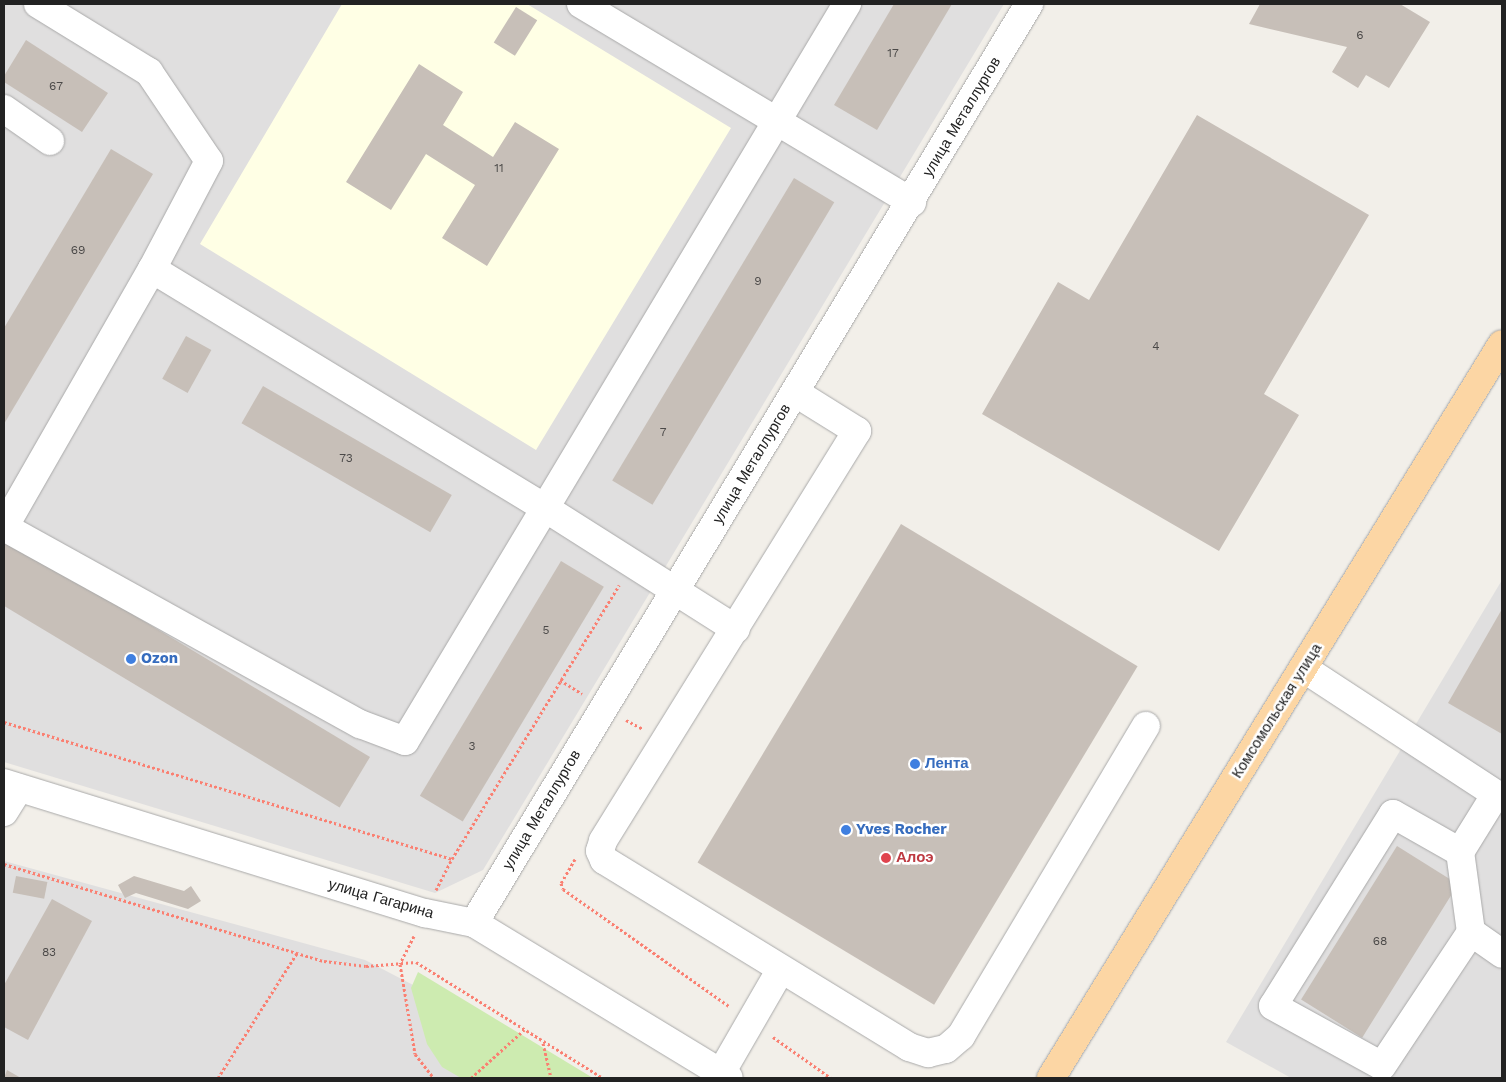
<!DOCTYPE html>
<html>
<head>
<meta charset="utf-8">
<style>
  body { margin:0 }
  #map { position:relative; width:1506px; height:1082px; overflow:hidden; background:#f2efe9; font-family:"Work Sans",sans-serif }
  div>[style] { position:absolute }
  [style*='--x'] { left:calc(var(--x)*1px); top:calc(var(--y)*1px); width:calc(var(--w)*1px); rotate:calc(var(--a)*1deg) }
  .residential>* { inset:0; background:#e0dfdf }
  .education>* { inset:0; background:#ffffe5 }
  .grass>* { inset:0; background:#cdebb0 }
  .building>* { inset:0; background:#c7bfb8; transform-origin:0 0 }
  .path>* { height:3px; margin-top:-1.5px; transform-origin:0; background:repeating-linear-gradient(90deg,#fa8072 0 2.5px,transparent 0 5px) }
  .roads { filter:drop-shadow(0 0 1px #a9a9a9) drop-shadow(0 0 1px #a9a9a9) }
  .minor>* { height:28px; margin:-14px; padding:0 14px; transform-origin:14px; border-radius:14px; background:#fff }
  .major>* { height:28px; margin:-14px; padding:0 14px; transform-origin:14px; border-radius:14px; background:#fcd6a4 }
  .dots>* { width:14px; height:14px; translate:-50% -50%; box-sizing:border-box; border:2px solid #fff; border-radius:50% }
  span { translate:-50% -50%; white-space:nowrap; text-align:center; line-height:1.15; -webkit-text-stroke:5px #fff; paint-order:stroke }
  .number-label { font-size:12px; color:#4b4948 }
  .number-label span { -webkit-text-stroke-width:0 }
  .street-label { font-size:15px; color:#222 }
  .shop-label { font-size:15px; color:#366cbe; font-weight:700 }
  .left { translate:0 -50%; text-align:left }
  .health-label { font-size:15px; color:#be3a42; font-weight:700 }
  .frame { position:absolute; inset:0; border:5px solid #222; pointer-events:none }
</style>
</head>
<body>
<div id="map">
  <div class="residential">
    <div style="clip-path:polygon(4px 4px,1004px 4px,483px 870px,435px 893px,4px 762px)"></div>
    <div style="clip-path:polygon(1502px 580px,1502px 1078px,1291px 1078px,1226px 1042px)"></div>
    <div style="clip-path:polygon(4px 861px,365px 960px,592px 1078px,4px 1078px)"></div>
  </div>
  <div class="education">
    <div style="clip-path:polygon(342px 4px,527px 4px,731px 128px,536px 450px,200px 244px)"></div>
  </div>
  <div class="grass">
    <div style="clip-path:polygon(418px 972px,593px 1078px,461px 1078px,442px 1067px,427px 1044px,411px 988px)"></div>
  </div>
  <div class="building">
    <div style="clip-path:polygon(894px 4px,952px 4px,877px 130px,834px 105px)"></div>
    <div style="clip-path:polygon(1260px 4px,1400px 4px,1430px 22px,1389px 88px,1366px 75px,1358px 88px,1332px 72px,1347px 47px,1249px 24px)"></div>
    <div style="left:516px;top:7px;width:25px;height:42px;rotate:32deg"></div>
    <div style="clip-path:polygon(26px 40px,108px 93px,82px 132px,4px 82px,4px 76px)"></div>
    <div style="clip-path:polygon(419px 64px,463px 92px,443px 125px,493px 157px,515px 122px,559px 149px,487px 266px,442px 238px,475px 185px,426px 154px,391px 210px,346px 182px)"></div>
    <div style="clip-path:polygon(1197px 115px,1369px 215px,1264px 394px,1299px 415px,1219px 551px,982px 414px,1058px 282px,1089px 300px)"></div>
    <div style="clip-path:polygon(111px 149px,153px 174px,4px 424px,4px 328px)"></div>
    <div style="left:794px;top:178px;width:47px;height:353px;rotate:31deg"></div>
    <div style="left:186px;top:336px;width:29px;height:49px;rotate:29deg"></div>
    <div style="left:263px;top:386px;width:218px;height:43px;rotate:30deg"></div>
    <div style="left:901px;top:524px;width:276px;height:395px;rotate:31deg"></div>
    <div style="left:4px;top:537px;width:427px;height:59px;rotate:31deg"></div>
    <div style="left:561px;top:561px;width:50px;height:274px;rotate:31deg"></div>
    <div style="clip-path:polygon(1502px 609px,1502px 734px,1448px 703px)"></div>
    <div style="left:1397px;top:846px;width:72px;height:181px;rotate:32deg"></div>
    <div style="left:16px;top:876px;width:32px;height:17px;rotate:11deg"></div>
    <div style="clip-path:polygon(134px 876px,184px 891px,191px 886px,201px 901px,188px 909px,136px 893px,125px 898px,118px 885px)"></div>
    <div style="clip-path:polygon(52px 899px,92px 921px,28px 1040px,4px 1027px,4px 985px)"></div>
    <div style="clip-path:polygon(7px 1070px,21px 1078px,4px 1078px)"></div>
  </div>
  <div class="path">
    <div style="--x:560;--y:680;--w:26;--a:32"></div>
    <div style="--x:626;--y:720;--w:19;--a:28"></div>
    <div style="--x:4;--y:722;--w:468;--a:17"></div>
    <div style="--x:452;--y:859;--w:321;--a:-58.6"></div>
    <div style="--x:575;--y:859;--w:28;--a:120"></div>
    <div style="--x:561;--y:883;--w:6;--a:72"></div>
    <div style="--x:563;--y:889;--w:203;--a:35.2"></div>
    <div style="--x:4;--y:864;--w:334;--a:16.9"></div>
    <div style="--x:324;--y:961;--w:42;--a:6.8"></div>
    <div style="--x:366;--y:966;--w:50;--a:-4.6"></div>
    <div style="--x:416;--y:962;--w:220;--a:31.8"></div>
    <div style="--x:436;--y:890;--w:35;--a:-63"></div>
    <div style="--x:414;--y:936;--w:31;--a:117"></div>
    <div style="--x:400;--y:964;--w:91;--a:80.5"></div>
    <div style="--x:415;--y:1054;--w:31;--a:52"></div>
    <div style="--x:773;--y:1037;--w:71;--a:35.3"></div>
    <div style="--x:543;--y:1043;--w:36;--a:77"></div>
    <div style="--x:218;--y:1078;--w:148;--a:-57.7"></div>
    <div style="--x:471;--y:1078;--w:72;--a:-42.2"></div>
  </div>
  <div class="roads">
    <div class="minor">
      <div style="--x:38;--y:4;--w:130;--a:31.5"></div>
      <div style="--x:149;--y:72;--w:107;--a:56"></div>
      <div style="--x:209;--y:161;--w:122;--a:117.8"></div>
      <div style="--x:152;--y:269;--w:460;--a:31.3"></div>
      <div style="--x:545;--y:508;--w:588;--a:-59.07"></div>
      <div style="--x:581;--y:4;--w:386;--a:30.9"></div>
      <div style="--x:4;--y:109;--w:56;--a:34.8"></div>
      <div style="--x:152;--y:269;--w:297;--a:119.8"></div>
      <div style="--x:4;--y:527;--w:407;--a:29"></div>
      <div style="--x:360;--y:724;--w:48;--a:20.7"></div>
      <div style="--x:405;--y:741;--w:272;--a:-59"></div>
      <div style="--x:545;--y:508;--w:226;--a:32.4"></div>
      <div style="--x:796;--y:393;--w:72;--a:31.9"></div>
      <div style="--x:857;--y:431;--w:482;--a:121.8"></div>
      <div style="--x:603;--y:841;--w:10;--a:107"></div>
      <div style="--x:600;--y:851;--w:10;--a:66"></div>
      <div style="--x:604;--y:860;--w:358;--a:31.5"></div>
      <div style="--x:909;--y:1047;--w:20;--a:18"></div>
      <div style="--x:928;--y:1053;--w:18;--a:-13"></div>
      <div style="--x:946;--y:1049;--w:20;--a:-41"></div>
      <div style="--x:961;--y:1036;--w:361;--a:-59.2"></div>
      <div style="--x:1303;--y:668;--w:238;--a:33.2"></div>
      <div style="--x:4;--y:783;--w:441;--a:17.2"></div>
      <div style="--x:425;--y:913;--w:50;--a:11.5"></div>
      <div style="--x:474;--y:923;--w:298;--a:31.3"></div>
      <div style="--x:4;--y:812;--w:28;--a:-58"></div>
      <div style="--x:1460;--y:852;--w:77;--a:-150.4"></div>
      <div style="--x:1393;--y:814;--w:226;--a:122"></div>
      <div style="--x:1273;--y:1006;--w:124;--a:28.8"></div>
      <div style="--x:1382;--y:1066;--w:161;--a:-56.4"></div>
      <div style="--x:1471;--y:932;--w:81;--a:-97.8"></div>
      <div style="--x:1460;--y:852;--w:68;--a:-58.2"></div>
      <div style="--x:474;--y:923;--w:1074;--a:-58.87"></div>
      <div style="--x:1471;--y:932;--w:38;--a:35"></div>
      <div style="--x:721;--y:1073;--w:120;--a:-60"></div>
    </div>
    <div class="major">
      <div style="--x:1051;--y:1078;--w:861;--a:-58.43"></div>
    </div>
  </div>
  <div class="dots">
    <div style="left:131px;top:659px;background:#3f7fe0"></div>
    <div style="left:915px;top:764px;background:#3f7fe0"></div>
    <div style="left:846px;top:830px;background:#3f7fe0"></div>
    <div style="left:886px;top:858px;background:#e0444e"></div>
  </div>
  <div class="number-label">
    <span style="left:1360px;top:36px">6</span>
    <span style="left:893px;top:54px">17</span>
    <span style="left:56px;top:87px">67</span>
    <span style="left:499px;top:169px">11</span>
    <span style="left:78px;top:251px">69</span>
    <span style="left:758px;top:282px">9</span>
    <span style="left:1156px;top:347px">4</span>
    <span style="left:663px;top:433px">7</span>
    <span style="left:346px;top:459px">73</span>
    <span style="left:546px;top:631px">5</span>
    <span style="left:472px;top:747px">3</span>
    <span style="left:1380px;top:942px">68</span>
    <span style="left:49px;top:953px">83</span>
  </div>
  <div class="street-label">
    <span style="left:962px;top:117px;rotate:-59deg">улица Металлургов</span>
    <span style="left:752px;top:464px;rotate:-59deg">улица Металлургов</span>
    <span style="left:1277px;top:711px;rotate:-58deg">Комсомольская улица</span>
    <span style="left:542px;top:810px;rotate:-59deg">улица Металлургов</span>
    <span style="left:381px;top:899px;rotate:16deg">улица Гагарина</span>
  </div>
  <div class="shop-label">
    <span class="left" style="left:141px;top:659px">Ozon</span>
    <span class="left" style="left:925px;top:764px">Лента</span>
    <span class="left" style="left:856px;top:830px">Yves Rocher</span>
  </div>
  <div class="health-label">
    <span class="left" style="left:896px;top:858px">Алоэ</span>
  </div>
  <div class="frame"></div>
</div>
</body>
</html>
